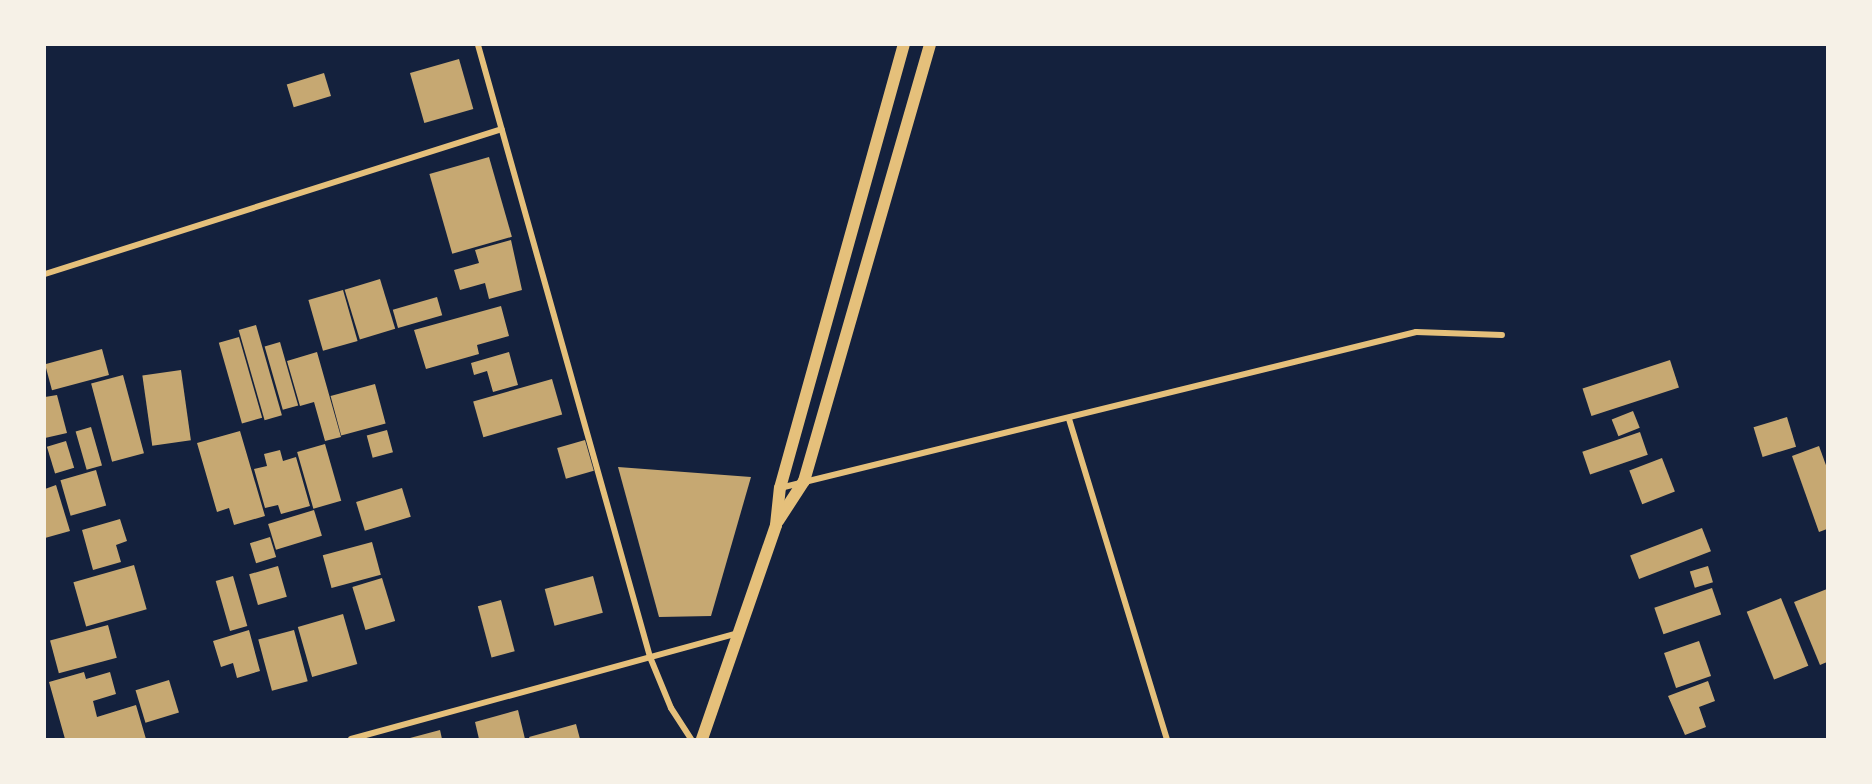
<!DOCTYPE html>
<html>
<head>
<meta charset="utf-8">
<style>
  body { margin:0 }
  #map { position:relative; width:1872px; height:784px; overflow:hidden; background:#14213d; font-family:Signika,sans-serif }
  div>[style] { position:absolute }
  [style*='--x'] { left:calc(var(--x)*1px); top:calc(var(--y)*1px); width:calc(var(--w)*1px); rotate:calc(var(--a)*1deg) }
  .building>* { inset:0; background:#c6a872; transform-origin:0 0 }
  .minor>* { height:6px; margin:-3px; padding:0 3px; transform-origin:3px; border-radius:3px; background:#e5c07b }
  .secondary>* { height:12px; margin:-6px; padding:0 6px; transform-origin:6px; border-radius:6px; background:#e5c07b }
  span { translate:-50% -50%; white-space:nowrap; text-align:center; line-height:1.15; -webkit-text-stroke:5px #f6f1e7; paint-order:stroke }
  .frame { position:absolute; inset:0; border:46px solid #f6f1e7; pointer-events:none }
</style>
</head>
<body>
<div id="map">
  <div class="building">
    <div style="left:459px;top:59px;width:52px;height:51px;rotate:74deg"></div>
    <div style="left:324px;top:73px;width:24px;height:39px;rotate:73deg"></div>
    <div style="left:489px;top:157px;width:83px;height:62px;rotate:74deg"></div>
    <div style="clip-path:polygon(511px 240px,522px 290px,489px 299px,485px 283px,460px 290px,454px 270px,479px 263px,475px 250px)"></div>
    <div style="left:380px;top:279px;width:52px;height:37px;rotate:73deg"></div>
    <div style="left:343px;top:290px;width:53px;height:36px;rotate:74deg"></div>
    <div style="left:437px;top:297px;width:19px;height:46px;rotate:74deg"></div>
    <div style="clip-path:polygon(501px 306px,509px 336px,477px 345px,479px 354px,426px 369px,414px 330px)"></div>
    <div style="left:256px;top:325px;width:94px;height:18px;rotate:74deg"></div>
    <div style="left:239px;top:337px;width:84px;height:21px;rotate:74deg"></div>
    <div style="left:280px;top:342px;width:66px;height:16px;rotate:74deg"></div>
    <div style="left:102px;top:349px;width:27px;height:59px;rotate:75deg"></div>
    <div style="clip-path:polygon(317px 352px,341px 437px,325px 441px,314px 402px,300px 406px,287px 361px)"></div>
    <div style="clip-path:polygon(509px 352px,518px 385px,493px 392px,487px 371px,474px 375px,471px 363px)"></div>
    <div style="left:1670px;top:360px;width:29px;height:92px;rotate:72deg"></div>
    <div style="left:181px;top:370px;width:71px;height:39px;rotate:82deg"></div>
    <div style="left:123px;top:375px;width:81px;height:33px;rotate:75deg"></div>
    <div style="left:552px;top:379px;width:37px;height:82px;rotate:74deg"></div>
    <div style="left:375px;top:384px;width:41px;height:46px;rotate:75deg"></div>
    <div style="clip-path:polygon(57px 395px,67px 433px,45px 438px,45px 397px)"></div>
    <div style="left:1633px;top:411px;width:18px;height:23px;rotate:68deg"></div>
    <div style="left:1787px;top:417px;width:31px;height:35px;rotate:73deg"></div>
    <div style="left:91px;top:427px;width:40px;height:16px;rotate:74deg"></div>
    <div style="left:387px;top:430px;width:23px;height:21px;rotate:75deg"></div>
    <div style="clip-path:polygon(240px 431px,265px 516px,234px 525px,229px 508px,217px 512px,197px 443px)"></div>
    <div style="left:1640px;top:432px;width:24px;height:61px;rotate:71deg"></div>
    <div style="left:585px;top:440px;width:32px;height:29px;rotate:74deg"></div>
    <div style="left:66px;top:441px;width:28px;height:20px;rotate:73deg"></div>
    <div style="left:325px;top:444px;width:59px;height:29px;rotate:74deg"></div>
    <div style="clip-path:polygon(1819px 446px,1827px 468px,1827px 529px,1819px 532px,1792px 456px)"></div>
    <div style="clip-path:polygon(280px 450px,283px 461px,296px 457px,310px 506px,281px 514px,278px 505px,265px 508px,254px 469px,267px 466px,264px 454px)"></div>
    <div style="left:1662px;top:458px;width:36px;height:35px;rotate:69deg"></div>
    <div style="clip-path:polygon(618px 467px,751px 477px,711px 616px,659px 617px)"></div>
    <div style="left:96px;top:470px;width:37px;height:37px;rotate:74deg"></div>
    <div style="clip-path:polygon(56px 485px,70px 531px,45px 538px,45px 489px)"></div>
    <div style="left:402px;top:488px;width:30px;height:48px;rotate:73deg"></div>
    <div style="left:314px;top:510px;width:27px;height:48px;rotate:73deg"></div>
    <div style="clip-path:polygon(120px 519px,127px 541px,116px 545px,121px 562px,93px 570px,82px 530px)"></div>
    <div style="left:1702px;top:528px;width:25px;height:77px;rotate:69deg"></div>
    <div style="left:270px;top:537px;width:21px;height:21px;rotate:73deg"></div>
    <div style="left:372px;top:542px;width:34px;height:51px;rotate:75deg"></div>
    <div style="left:134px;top:565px;width:46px;height:63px;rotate:74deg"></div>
    <div style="left:278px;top:566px;width:32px;height:30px;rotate:74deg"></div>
    <div style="left:1708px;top:566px;width:17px;height:19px;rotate:73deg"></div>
    <div style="left:233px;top:576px;width:52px;height:18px;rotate:74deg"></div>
    <div style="left:593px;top:576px;width:38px;height:50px;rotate:75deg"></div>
    <div style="left:382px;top:578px;width:45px;height:31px;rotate:73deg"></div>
    <div style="left:1712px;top:588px;width:28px;height:61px;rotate:71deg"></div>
    <div style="clip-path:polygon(1827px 589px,1827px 662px,1820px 665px,1794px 602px)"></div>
    <div style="left:1781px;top:598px;width:73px;height:37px;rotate:68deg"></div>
    <div style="left:501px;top:600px;width:53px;height:24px;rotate:75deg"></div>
    <div style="left:343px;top:614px;width:52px;height:47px;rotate:74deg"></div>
    <div style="left:108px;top:625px;width:34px;height:60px;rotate:75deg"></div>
    <div style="clip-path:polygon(249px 630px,260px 671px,237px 678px,233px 663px,221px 667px,213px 641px)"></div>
    <div style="left:294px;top:630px;width:53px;height:37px;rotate:75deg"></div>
    <div style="left:1699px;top:641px;width:37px;height:37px;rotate:71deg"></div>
    <div style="clip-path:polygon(84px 672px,86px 679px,110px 672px,116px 694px,93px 701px,97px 717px,136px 705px,146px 739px,65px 739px,49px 682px)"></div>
    <div style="left:169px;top:680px;width:34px;height:35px;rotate:73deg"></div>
    <div style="clip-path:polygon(1708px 681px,1715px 701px,1699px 707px,1706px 727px,1685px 735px,1668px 696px)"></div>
    <div style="clip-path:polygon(518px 710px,525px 739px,479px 739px,475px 722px)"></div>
    <div style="clip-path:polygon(576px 724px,580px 739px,530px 739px,529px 737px)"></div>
    <div style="clip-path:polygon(440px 730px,442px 739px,410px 739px,410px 738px)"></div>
  </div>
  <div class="minor">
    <div style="--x:478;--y:45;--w:636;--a:74.3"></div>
    <div style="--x:650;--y:657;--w:55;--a:67.6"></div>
    <div style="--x:671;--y:708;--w:37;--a:57"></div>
    <div style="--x:45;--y:274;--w:479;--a:-17.6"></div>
    <div style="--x:1069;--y:419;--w:335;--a:73"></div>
    <div style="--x:780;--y:488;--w:655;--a:-13.78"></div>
    <div style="--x:1416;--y:332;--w:86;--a:2"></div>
    <div style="--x:351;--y:739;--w:401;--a:-15.3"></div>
  </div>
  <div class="secondary">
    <div style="--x:778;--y:521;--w:48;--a:-57"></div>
    <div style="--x:804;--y:481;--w:454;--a:-73.9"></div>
    <div style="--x:702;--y:739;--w:226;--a:-70.9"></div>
    <div style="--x:776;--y:525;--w:37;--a:-84"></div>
    <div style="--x:780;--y:488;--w:460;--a:-74.4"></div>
  </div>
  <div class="frame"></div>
</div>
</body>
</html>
